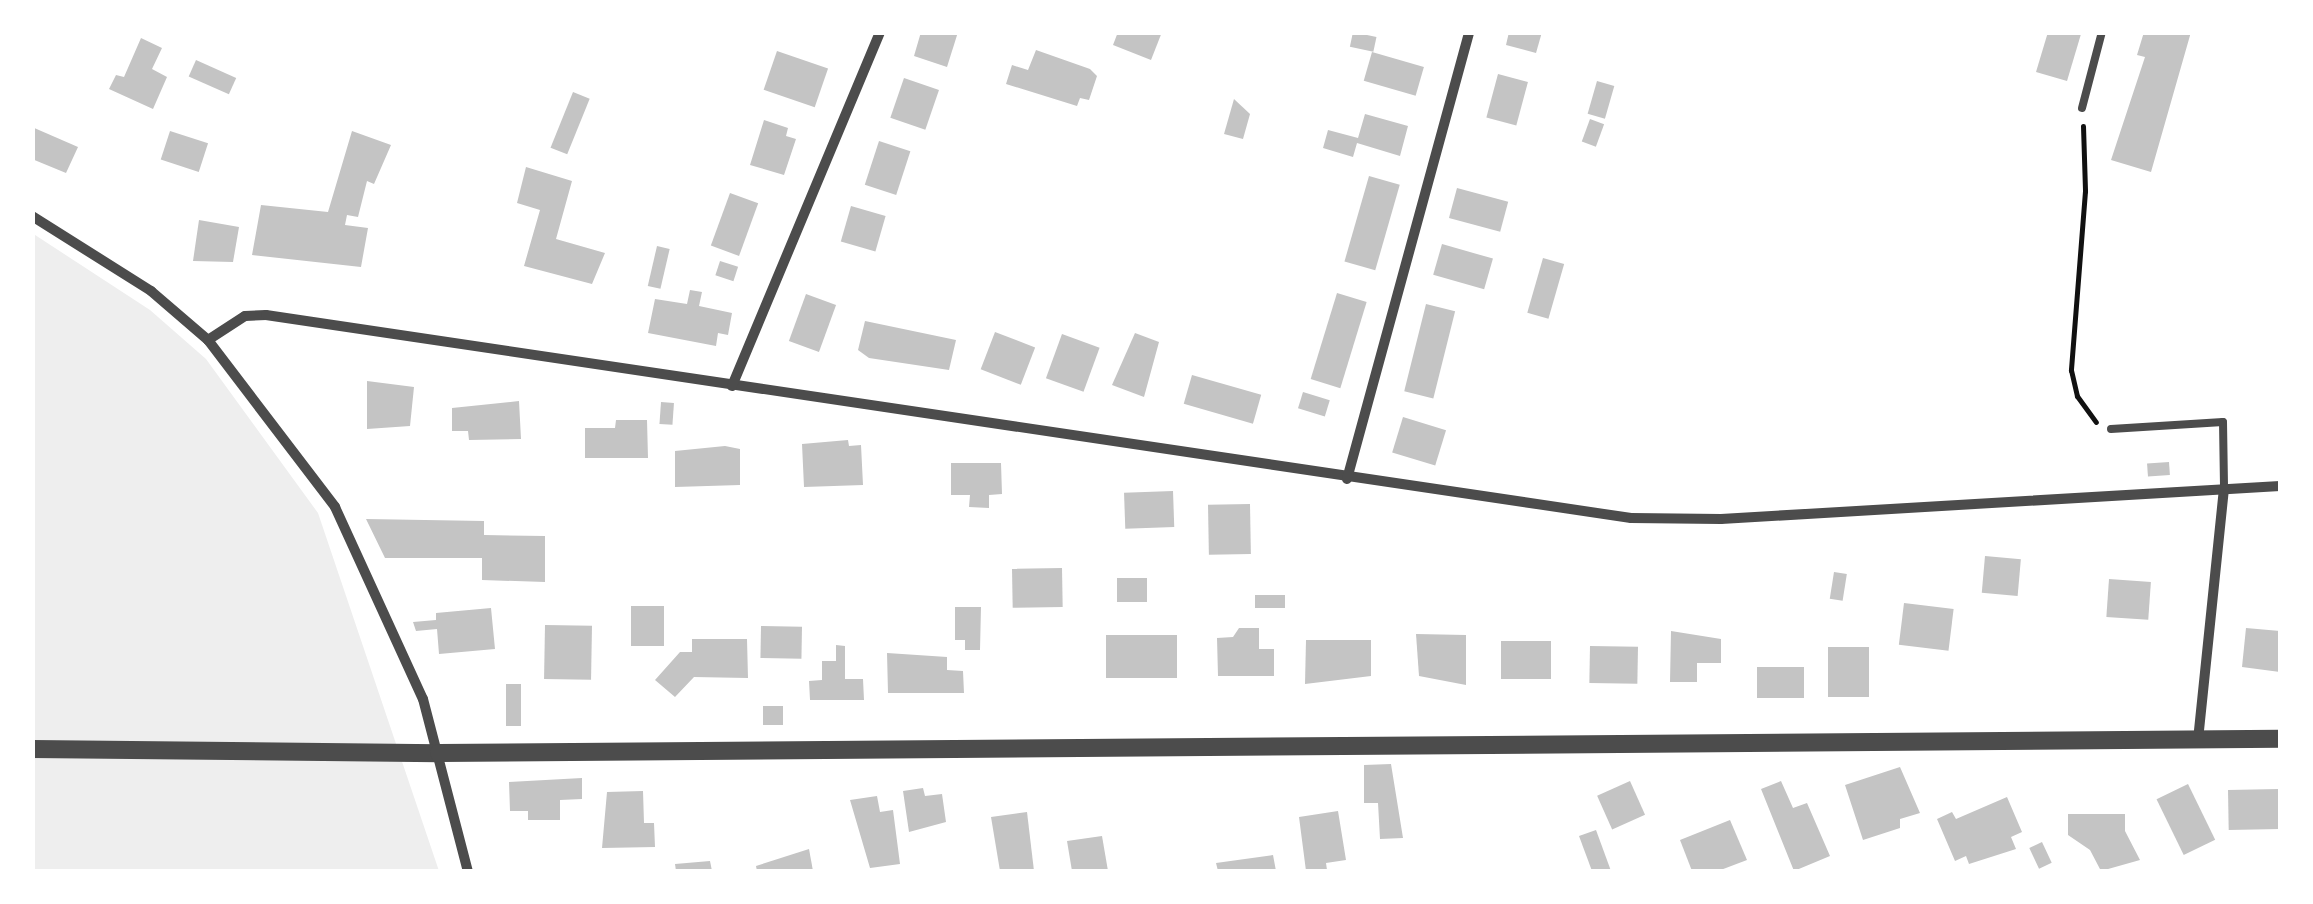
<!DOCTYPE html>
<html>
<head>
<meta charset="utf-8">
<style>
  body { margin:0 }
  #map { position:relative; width:2313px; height:904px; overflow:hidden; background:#fff; font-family:"Source Serif 4",serif }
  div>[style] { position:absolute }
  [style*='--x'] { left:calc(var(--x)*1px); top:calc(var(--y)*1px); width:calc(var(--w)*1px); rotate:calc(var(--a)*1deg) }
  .green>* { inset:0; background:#eee }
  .building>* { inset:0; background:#c4c4c4; transform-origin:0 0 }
  .path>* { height:5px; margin:-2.5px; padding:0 2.5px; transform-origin:2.5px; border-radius:2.5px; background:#111 }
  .service>* { height:8px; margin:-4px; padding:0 4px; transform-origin:4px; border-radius:4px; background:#4c4c4c }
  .minor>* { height:10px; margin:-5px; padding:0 5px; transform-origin:5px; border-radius:5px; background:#4c4c4c }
  .tertiary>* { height:18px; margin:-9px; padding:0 9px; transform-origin:9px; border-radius:9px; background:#4c4c4c }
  span { translate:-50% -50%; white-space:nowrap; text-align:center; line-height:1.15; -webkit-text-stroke:8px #fff; paint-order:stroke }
  .frame { position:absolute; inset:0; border:35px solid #fff; pointer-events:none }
</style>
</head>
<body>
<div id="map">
  <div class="green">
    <div style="clip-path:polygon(32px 233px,150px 310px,206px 359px,318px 513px,439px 871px,33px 871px)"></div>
  </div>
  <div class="building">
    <div style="clip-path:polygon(921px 32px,958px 32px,947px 67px,914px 56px)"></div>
    <div style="clip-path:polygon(1118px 32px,1162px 32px,1151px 60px,1113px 45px)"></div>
    <div style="left:1353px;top:32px;width:24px;height:15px;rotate:12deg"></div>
    <div style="clip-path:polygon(1509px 32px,1542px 32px,1536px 53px,1506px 45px)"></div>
    <div style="clip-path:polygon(2048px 32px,2081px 34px,2067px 81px,2036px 72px)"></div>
    <div style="clip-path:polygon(2144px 32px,2191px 32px,2151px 172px,2111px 160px,2145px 57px,2137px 55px)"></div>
    <div style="clip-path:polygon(141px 38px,162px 48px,152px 69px,167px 77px,153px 109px,109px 89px,116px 75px,124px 77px)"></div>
    <div style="clip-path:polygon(1036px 50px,1090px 69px,1097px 76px,1089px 100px,1080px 98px,1077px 106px,1006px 84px,1012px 65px,1028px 70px)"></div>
    <div style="left:777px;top:51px;width:54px;height:41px;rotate:19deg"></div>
    <div style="left:1372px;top:52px;width:54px;height:30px;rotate:16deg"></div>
    <div style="left:196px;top:60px;width:44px;height:18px;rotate:24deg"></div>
    <div style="left:1498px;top:74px;width:31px;height:45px;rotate:15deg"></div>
    <div style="left:904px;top:78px;width:37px;height:42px;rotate:19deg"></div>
    <div style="left:1597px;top:81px;width:18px;height:34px;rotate:16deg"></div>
    <div style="left:573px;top:92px;width:18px;height:60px;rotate:22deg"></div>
    <div style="clip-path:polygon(1234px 99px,1250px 114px,1243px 139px,1224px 134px)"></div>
    <div style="clip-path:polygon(1365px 114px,1408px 126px,1400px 156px,1357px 143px,1353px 157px,1323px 148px,1328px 130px,1358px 138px)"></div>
    <div style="left:1590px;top:119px;width:15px;height:24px;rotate:20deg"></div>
    <div style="clip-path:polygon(764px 120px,788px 128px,786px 136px,796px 139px,784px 175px,750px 165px)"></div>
    <div style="clip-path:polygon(32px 127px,78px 147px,66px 173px,32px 159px)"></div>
    <div style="left:170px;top:131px;width:40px;height:30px;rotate:18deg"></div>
    <div style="clip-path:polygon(352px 131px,391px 145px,374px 184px,367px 181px,358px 217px,347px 215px,345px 225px,368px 228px,361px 267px,252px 255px,261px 205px,328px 212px)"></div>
    <div style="left:879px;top:141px;width:33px;height:46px;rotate:18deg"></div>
    <div style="clip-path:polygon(526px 167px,572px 181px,556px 239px,605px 253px,592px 284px,524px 266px,540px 210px,517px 203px)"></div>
    <div style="left:1369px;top:176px;width:32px;height:89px;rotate:16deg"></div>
    <div style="left:1457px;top:188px;width:53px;height:31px;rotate:15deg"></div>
    <div style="left:730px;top:193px;width:30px;height:56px;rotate:20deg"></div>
    <div style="left:851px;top:206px;width:36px;height:37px;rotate:16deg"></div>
    <div style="clip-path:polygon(199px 220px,239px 227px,233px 262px,193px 261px)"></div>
    <div style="left:1442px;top:244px;width:53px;height:32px;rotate:16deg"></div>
    <div style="left:657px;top:246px;width:13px;height:41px;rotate:13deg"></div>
    <div style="left:1543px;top:258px;width:22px;height:57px;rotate:16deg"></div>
    <div style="left:720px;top:261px;width:19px;height:15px;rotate:18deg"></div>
    <div style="clip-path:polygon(690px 290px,702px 292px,699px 306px,732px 313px,728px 335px,718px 333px,716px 346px,648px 333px,655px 299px,687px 304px)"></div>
    <div style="left:1337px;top:293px;width:31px;height:90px;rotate:17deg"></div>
    <div style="left:806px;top:294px;width:32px;height:50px;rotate:20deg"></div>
    <div style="left:1426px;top:304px;width:30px;height:90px;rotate:14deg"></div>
    <div style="clip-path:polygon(865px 321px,956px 340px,949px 370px,869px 358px,858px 350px)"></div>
    <div style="left:995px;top:332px;width:43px;height:40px;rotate:21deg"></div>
    <div style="clip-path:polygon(1135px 333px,1159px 342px,1144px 397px,1112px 385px)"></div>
    <div style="left:1062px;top:334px;width:40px;height:47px;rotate:20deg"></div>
    <div style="left:1192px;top:375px;width:72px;height:30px;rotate:16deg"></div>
    <div style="clip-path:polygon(367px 381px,414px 387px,410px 426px,367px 429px)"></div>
    <div style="left:1303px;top:392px;width:28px;height:17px;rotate:17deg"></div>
    <div style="clip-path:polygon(519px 401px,521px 439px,469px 440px,468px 431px,452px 431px,452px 408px)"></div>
    <div style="left:661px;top:402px;width:13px;height:22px;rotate:4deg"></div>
    <div style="left:1403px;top:417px;width:45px;height:37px;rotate:17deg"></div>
    <div style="clip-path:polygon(616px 420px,647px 420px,648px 458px,585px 458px,585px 428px,615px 428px)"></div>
    <div style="clip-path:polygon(848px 440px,849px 446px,861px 445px,863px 485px,804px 487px,802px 444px)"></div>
    <div style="clip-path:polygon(725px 446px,740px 449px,740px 485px,675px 487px,675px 451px)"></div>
    <div style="left:2169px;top:462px;width:13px;height:22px;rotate:86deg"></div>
    <div style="clip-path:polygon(951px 463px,1001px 463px,1002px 494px,989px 495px,989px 508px,969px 507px,970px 495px,951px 495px)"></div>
    <div style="left:1173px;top:491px;width:36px;height:49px;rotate:88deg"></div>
    <div style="left:1250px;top:504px;width:50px;height:42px;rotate:89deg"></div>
    <div style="clip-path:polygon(366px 519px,484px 521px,484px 535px,545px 536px,545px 582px,482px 580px,482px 558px,385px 558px)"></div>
    <div style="left:1985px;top:556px;width:36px;height:37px;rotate:5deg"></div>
    <div style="left:1062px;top:568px;width:39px;height:50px;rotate:89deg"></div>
    <div style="left:1834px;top:572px;width:13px;height:27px;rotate:9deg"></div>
    <div style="left:1117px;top:578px;width:30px;height:24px"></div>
    <div style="left:2109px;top:579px;width:42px;height:38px;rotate:4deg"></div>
    <div style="left:1255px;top:595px;width:30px;height:13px"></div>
    <div style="left:1904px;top:603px;width:50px;height:42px;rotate:7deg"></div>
    <div style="left:631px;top:606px;width:33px;height:40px"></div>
    <div style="clip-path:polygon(955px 607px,981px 607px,980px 650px,965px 650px,965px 640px,955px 640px)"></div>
    <div style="clip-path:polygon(491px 608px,495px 649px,439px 654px,437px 629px,416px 631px,413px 622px,436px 620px,436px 613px)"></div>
    <div style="left:545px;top:625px;width:47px;height:54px;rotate:1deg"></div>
    <div style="left:761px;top:626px;width:41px;height:32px;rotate:1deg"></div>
    <div style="clip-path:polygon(1239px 628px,1259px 628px,1259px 649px,1274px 649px,1274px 676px,1218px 676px,1217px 638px,1233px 637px)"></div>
    <div style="clip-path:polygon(2246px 628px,2280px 631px,2280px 672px,2242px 667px)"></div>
    <div style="clip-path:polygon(1671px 631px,1721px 639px,1721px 663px,1697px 663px,1697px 682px,1670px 682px)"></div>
    <div style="clip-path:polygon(1416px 634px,1466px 635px,1466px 685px,1419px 676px)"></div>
    <div style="left:1177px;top:635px;width:43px;height:71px;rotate:90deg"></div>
    <div style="clip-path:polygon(692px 639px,747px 639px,748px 678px,694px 677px,675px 697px,655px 680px,680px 652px,692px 652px)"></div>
    <div style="clip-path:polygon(1306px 640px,1371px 640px,1371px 676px,1305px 684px)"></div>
    <div style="left:1501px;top:641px;width:50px;height:38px"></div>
    <div style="clip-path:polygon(836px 645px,845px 646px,845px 679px,863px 679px,864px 700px,810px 700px,809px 681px,822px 680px,822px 661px,836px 661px)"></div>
    <div style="left:1590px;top:646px;width:48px;height:37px;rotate:1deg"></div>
    <div style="left:1869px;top:647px;width:50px;height:41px;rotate:90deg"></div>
    <div style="clip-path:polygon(887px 653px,947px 657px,947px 670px,963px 671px,964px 693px,888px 693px)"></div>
    <div style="left:1757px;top:667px;width:47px;height:31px"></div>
    <div style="left:506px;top:684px;width:15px;height:42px"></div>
    <div style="left:763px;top:706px;width:20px;height:19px"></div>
    <div style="clip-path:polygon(1391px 764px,1403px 838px,1380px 839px,1378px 803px,1364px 803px,1364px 765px)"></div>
    <div style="clip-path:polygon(1900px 767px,1920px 813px,1900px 819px,1900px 828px,1863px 840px,1845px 785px)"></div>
    <div style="clip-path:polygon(582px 778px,582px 799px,560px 800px,560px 820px,528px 820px,528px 811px,510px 811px,509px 782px)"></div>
    <div style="left:1630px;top:781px;width:37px;height:36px;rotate:66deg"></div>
    <div style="clip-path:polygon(1781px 781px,1793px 808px,1807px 803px,1830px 856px,1794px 871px,1761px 789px)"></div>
    <div style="left:2188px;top:784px;width:62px;height:35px;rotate:64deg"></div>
    <div style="clip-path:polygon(923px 788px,925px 796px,942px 794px,946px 822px,909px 832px,903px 791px)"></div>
    <div style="left:2279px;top:789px;width:40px;height:51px;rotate:89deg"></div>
    <div style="clip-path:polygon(643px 791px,644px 823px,654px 823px,655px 847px,602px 848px,607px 792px)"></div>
    <div style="clip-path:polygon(877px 796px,880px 812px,893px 810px,900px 864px,870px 868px,850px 800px)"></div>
    <div style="clip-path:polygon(2007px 797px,2022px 832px,2011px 837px,2016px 849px,1969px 864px,1966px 856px,1955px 861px,1937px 819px,1952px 812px,1956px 819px)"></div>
    <div style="clip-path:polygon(1338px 811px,1346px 860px,1326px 863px,1327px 870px,1306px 871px,1299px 817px)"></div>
    <div style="clip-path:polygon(1027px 812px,1034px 871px,1000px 871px,991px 817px)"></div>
    <div style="clip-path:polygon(2068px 814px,2125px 814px,2125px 831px,2140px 860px,2101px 871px,2090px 850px,2068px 835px)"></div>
    <div style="clip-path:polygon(1730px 820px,1747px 860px,1718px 871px,1692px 871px,1680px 840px)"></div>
    <div style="clip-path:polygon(1596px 830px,1611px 871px,1592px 871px,1579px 836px)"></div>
    <div style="clip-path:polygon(1102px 836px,1108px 871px,1072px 871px,1067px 841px)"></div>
    <div style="left:2042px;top:842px;width:23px;height:14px;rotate:65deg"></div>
    <div style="clip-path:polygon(809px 849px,813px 871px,757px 871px,756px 866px)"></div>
    <div style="clip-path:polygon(1273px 855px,1276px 871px,1218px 871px,1216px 863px)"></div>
    <div style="clip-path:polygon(710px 861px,712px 871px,676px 871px,675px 864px)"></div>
  </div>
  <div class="path">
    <div style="--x:2083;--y:126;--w:65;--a:88.2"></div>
    <div style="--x:2085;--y:191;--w:180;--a:94.5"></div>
    <div style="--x:2071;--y:370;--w:27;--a:77"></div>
    <div style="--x:2077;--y:396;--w:32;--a:54"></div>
  </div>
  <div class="service">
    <div style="--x:2082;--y:108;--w:79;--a:-75.3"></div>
    <div style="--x:2111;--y:429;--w:112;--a:-3.6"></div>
    <div style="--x:2223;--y:422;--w:66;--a:89.1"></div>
  </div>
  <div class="minor">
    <div style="--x:32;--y:216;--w:141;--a:32.2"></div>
    <div style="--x:151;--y:291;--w:75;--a:40.7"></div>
    <div style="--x:208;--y:340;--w:210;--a:52.7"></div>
    <div style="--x:335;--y:507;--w:211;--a:65.4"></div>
    <div style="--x:423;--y:699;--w:179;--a:75.4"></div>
    <div style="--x:208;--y:340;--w:44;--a:-33"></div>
    <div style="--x:245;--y:316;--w:21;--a:-3"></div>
    <div style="--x:266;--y:315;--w:1380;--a:8.46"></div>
    <div style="--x:1631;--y:518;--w:90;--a:0.6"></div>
    <div style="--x:1721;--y:519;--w:560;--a:-3.38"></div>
    <div style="--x:732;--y:386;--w:384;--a:-67.3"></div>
    <div style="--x:1347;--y:479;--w:463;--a:-74.7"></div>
    <div style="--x:2198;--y:740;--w:253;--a:-84.1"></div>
  </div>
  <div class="tertiary">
    <div style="--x:32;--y:749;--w:407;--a:0.6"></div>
    <div style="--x:439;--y:753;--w:1841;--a:-0.44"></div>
  </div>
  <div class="frame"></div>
</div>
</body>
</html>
